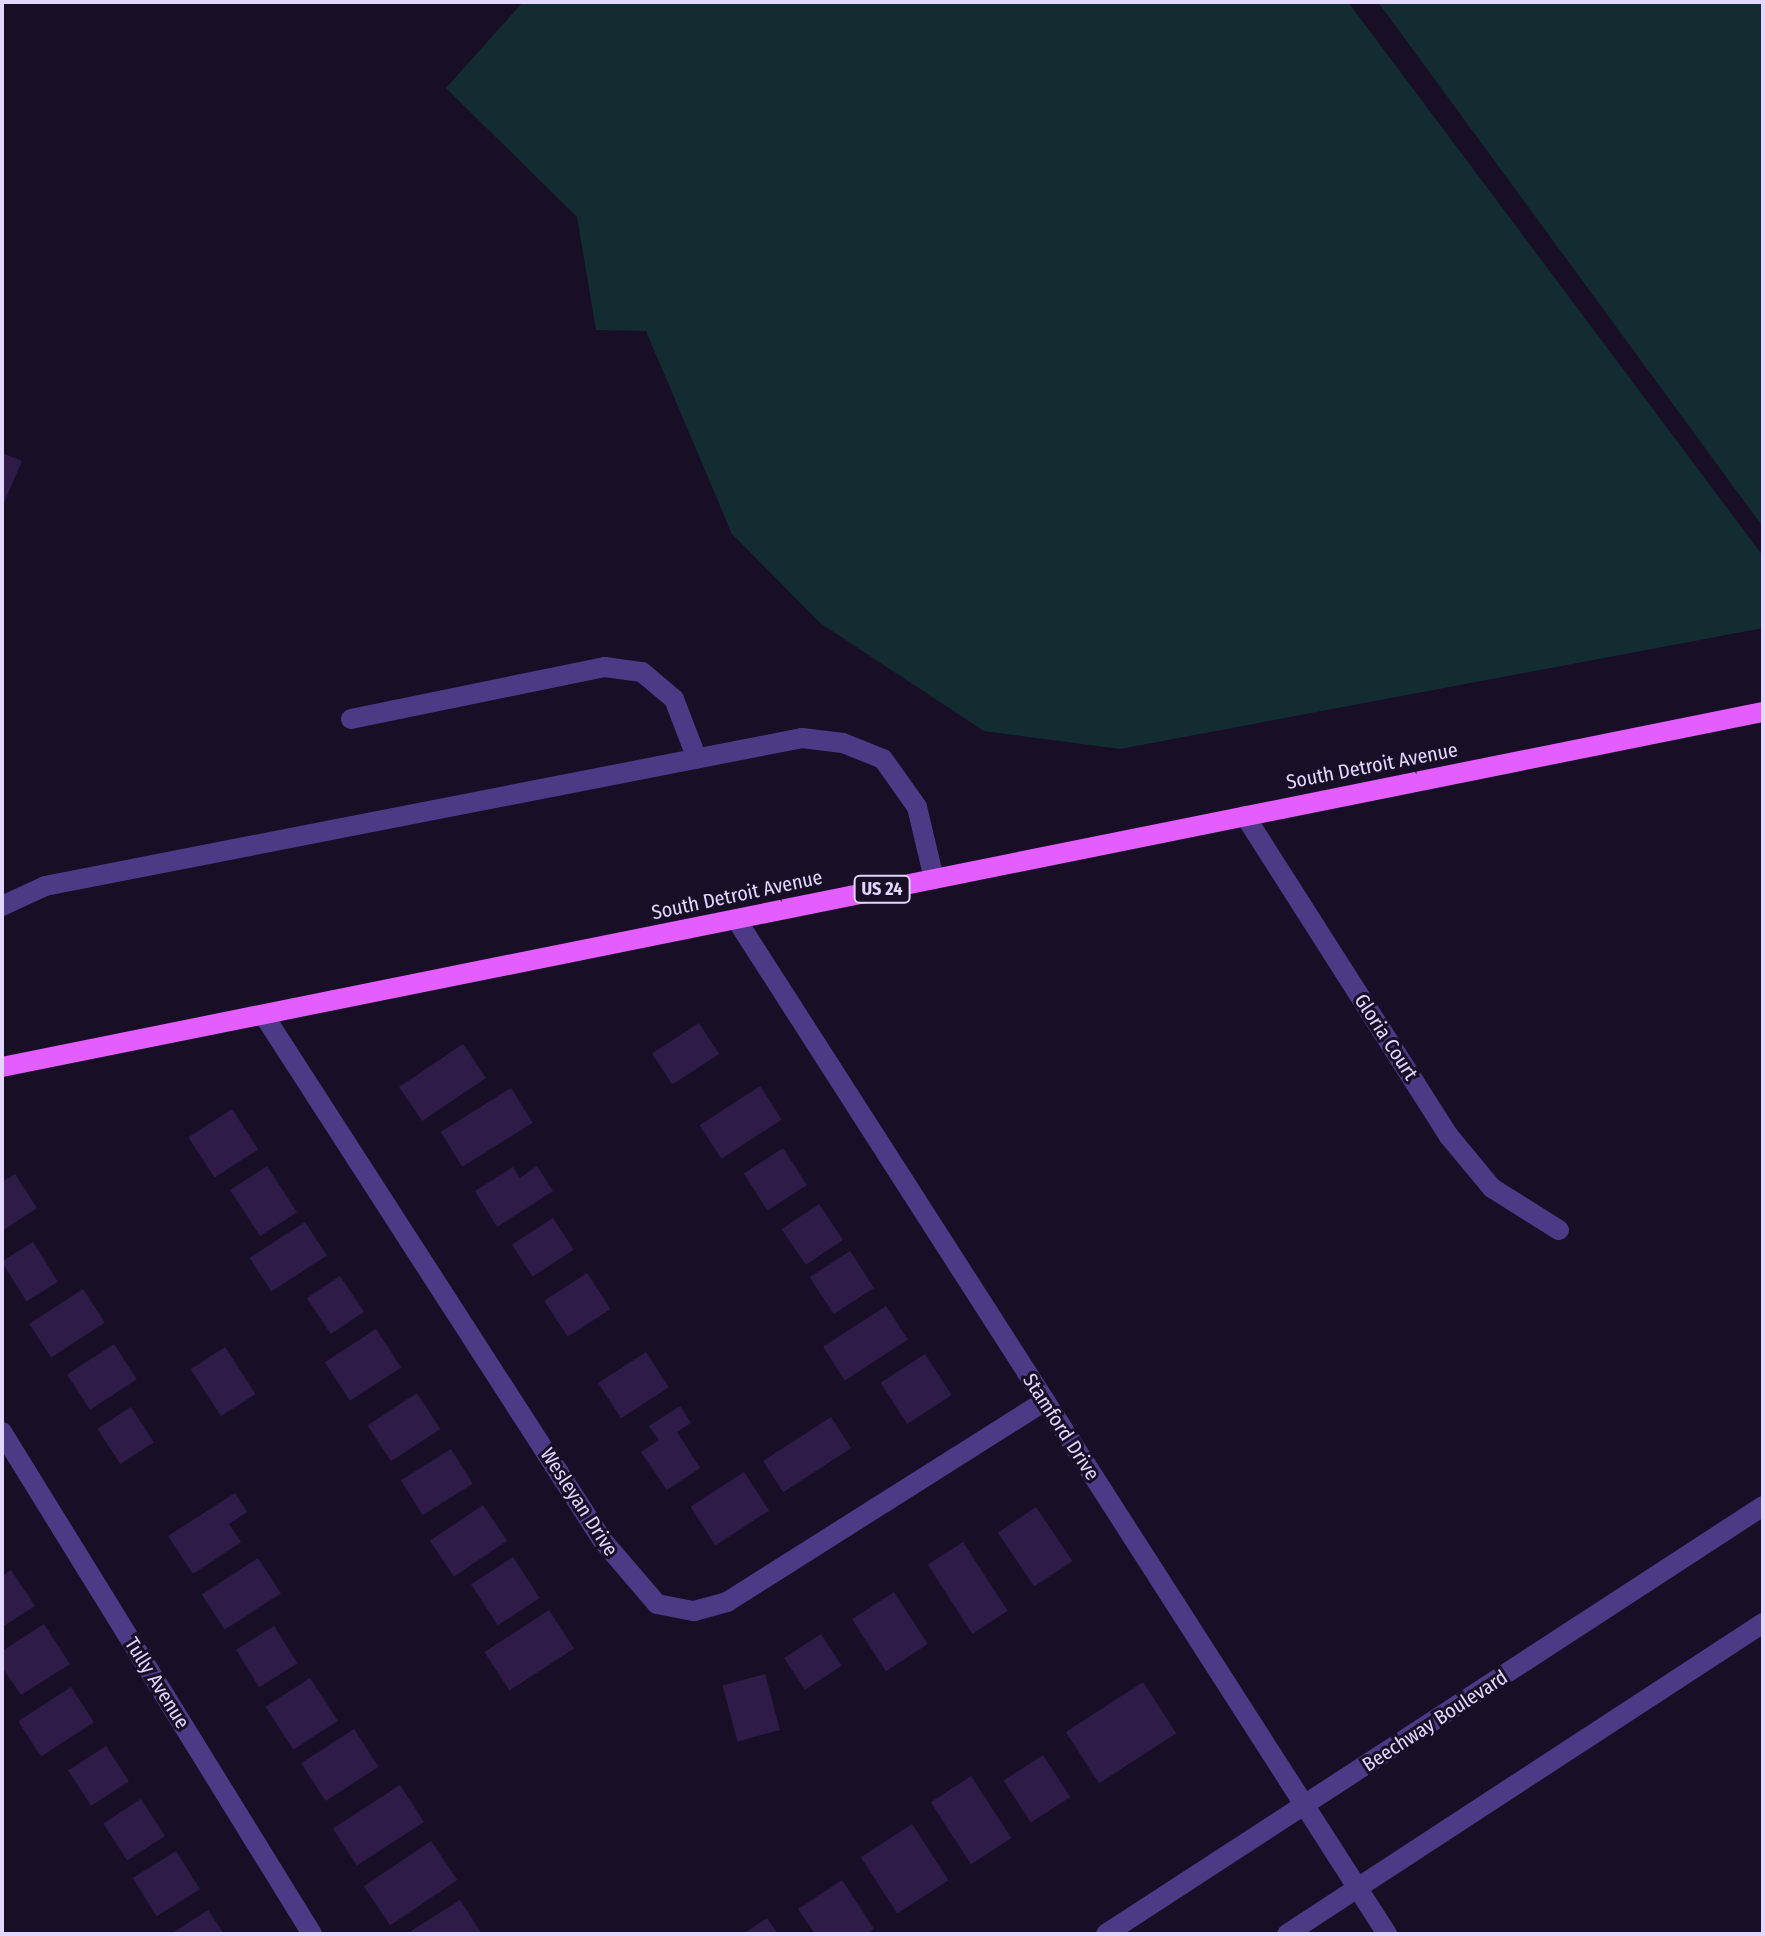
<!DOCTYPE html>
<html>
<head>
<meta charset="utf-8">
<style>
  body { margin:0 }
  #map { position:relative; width:1765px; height:1936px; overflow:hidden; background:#180f27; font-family:"Fira Sans Condensed",sans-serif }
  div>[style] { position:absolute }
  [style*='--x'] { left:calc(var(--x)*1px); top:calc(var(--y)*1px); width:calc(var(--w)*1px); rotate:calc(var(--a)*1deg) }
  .green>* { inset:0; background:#122c31 }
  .building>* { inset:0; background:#2e1b48; transform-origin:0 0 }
  .service>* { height:20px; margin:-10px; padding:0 10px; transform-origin:10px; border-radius:10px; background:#4d3a87 }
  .minor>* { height:20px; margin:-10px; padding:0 10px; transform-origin:10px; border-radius:10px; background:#4d3a87 }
  .primary>* { height:20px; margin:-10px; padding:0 10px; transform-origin:10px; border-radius:10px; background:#e45dff }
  span { translate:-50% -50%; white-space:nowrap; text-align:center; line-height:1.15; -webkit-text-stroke:6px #180f27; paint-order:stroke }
  .shield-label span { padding:2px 6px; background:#180f27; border:2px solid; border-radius:6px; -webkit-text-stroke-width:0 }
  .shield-label { font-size:18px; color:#e3d6ff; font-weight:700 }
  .street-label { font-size:20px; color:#e3d6ff }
  .frame { position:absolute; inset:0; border:4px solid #e3d6ff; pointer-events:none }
</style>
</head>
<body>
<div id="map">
  <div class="green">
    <div style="clip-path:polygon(523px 2px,1348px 2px,1763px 556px,1763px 628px,1120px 749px,984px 731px,820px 623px,732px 534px,646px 331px,596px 330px,577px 217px,446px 88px)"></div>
    <div style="clip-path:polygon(1378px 2px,1763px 2px,1763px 527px)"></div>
  </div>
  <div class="building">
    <div style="clip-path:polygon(2px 453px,22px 461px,2px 507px)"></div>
    <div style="left:699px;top:1023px;width:37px;height:56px;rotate:57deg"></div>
    <div style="left:463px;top:1044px;width:41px;height:77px;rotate:56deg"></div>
    <div style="left:760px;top:1086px;width:40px;height:72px;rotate:57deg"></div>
    <div style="left:511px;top:1088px;width:41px;height:83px;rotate:58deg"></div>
    <div style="left:232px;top:1109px;width:48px;height:52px;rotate:57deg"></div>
    <div style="left:783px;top:1148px;width:44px;height:47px;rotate:57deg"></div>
    <div style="left:267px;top:1166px;width:55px;height:44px;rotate:57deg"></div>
    <div style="clip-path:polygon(537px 1166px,553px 1191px,497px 1227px,475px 1191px,513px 1167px,520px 1178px)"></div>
    <div style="clip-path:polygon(15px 1174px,37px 1208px,2px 1231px,2px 1182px)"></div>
    <div style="left:819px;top:1204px;width:43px;height:45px;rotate:56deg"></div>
    <div style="left:553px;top:1218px;width:38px;height:49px;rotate:57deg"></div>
    <div style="left:305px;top:1222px;width:40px;height:66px;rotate:57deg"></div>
    <div style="left:33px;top:1242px;width:47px;height:37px;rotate:58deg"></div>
    <div style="left:850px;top:1251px;width:44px;height:48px;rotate:57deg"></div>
    <div style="left:587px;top:1273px;width:43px;height:51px;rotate:57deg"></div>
    <div style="left:340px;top:1276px;width:43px;height:40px;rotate:56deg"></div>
    <div style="left:83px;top:1289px;width:40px;height:64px;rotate:57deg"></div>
    <div style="left:886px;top:1306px;width:40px;height:75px;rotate:57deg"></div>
    <div style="left:376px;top:1329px;width:46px;height:61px;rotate:57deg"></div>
    <div style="left:114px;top:1344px;width:42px;height:56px;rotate:57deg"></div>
    <div style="left:225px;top:1347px;width:56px;height:41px;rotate:57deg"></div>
    <div style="left:646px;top:1352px;width:42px;height:57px;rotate:57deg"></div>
    <div style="left:925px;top:1354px;width:49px;height:53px;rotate:57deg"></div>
    <div style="left:417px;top:1393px;width:43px;height:59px;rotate:57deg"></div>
    <div style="clip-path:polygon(680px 1406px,691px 1423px,677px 1432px,700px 1468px,667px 1490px,641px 1452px,659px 1440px,649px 1426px)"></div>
    <div style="left:131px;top:1407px;width:42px;height:40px;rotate:57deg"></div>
    <div style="left:831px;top:1417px;width:37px;height:81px;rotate:57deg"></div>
    <div style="left:451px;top:1449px;width:41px;height:59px;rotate:58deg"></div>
    <div style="left:744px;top:1472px;width:46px;height:64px;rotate:57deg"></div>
    <div style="clip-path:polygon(235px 1493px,247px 1512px,229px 1524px,241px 1542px,193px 1574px,168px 1536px)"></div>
    <div style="left:483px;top:1505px;width:43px;height:64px;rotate:56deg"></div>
    <div style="left:1036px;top:1507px;width:65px;height:46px;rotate:56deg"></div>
    <div style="left:963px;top:1542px;width:82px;height:42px;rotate:57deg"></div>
    <div style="left:513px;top:1557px;width:49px;height:50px;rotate:57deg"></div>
    <div style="left:258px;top:1558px;width:42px;height:67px;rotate:57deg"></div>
    <div style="clip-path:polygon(11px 1570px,35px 1606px,2px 1627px,2px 1576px)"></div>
    <div style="left:894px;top:1592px;width:62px;height:50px;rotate:57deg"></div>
    <div style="left:549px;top:1610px;width:46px;height:77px;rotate:57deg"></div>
    <div style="clip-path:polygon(44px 1624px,70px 1664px,21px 1695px,2px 1667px,2px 1651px)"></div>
    <div style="left:274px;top:1626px;width:44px;height:45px;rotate:58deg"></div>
    <div style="left:821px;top:1634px;width:38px;height:44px;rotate:57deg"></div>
    <div style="left:765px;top:1674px;width:58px;height:44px;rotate:75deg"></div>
    <div style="left:310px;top:1678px;width:51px;height:53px;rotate:57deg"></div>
    <div style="left:1143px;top:1682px;width:61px;height:92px;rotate:57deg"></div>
    <div style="left:71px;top:1687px;width:42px;height:63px;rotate:57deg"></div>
    <div style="left:354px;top:1729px;width:45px;height:63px;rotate:57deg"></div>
    <div style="left:106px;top:1746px;width:42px;height:45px;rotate:57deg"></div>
    <div style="left:1043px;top:1755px;width:50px;height:47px;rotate:57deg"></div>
    <div style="left:971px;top:1776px;width:74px;height:48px;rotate:57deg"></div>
    <div style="left:400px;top:1785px;width:44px;height:80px;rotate:57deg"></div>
    <div style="left:141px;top:1799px;width:44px;height:45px;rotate:57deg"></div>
    <div style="left:912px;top:1824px;width:67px;height:61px;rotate:57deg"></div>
    <div style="left:431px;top:1841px;width:47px;height:81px;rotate:56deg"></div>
    <div style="left:176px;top:1851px;width:45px;height:51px;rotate:58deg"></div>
    <div style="clip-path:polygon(842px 1880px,874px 1929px,867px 1934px,815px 1934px,798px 1909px)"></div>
    <div style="clip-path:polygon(460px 1900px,482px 1934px,412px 1934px,411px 1931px)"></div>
    <div style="clip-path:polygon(208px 1910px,224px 1934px,171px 1934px)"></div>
    <div style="clip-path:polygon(767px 1918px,778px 1934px,743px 1934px)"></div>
  </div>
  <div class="service">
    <div style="--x:351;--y:719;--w:259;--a:-11.6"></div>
    <div style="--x:605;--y:667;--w:37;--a:8"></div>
    <div style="--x:642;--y:672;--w:42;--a:40.2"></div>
    <div style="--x:674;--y:699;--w:64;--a:69"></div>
    <div style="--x:2;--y:906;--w:47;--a:-24.9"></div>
    <div style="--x:45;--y:886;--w:771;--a:-11.06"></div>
    <div style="--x:802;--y:738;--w:41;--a:7"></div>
    <div style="--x:843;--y:743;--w:43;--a:21.8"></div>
    <div style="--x:883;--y:759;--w:59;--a:54.7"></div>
    <div style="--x:917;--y:807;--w:74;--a:76.7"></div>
  </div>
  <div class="minor">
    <div style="--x:1245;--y:816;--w:378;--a:57.5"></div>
    <div style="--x:1448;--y:1135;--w:69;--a:50.3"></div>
    <div style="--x:1492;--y:1188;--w:79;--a:32.1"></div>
    <div style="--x:736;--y:919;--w:1206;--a:57.32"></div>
    <div style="--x:265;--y:1017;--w:624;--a:57.18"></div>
    <div style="--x:603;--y:1541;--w:83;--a:49.4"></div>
    <div style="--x:657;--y:1604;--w:38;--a:11"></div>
    <div style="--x:694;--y:1611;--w:34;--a:-15"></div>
    <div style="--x:727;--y:1602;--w:376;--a:-32.3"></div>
    <div style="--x:2;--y:1432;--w:590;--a:58.3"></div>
    <div style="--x:1106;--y:1934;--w:784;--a:-33.08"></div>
    <div style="--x:1287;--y:1934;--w:569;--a:-33.16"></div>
  </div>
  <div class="primary">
    <div style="--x:2;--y:1067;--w:1796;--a:-11.4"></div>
  </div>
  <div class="shield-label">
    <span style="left:882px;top:889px">US 24</span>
  </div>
  <div class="street-label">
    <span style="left:1372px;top:766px;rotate:-11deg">South Detroit Avenue</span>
    <span style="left:737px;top:895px;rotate:-12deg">South Detroit Avenue</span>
    <span style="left:1386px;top:1037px;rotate:57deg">Gloria Court</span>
    <span style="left:1061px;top:1427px;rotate:57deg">Stamford Drive</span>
    <span style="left:579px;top:1502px;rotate:57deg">Wesleyan Drive</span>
    <span style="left:157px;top:1683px;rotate:58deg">Tully Avenue</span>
    <span style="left:1435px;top:1721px;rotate:-33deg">Beechway Boulevard</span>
  </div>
  <div class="frame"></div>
</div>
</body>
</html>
